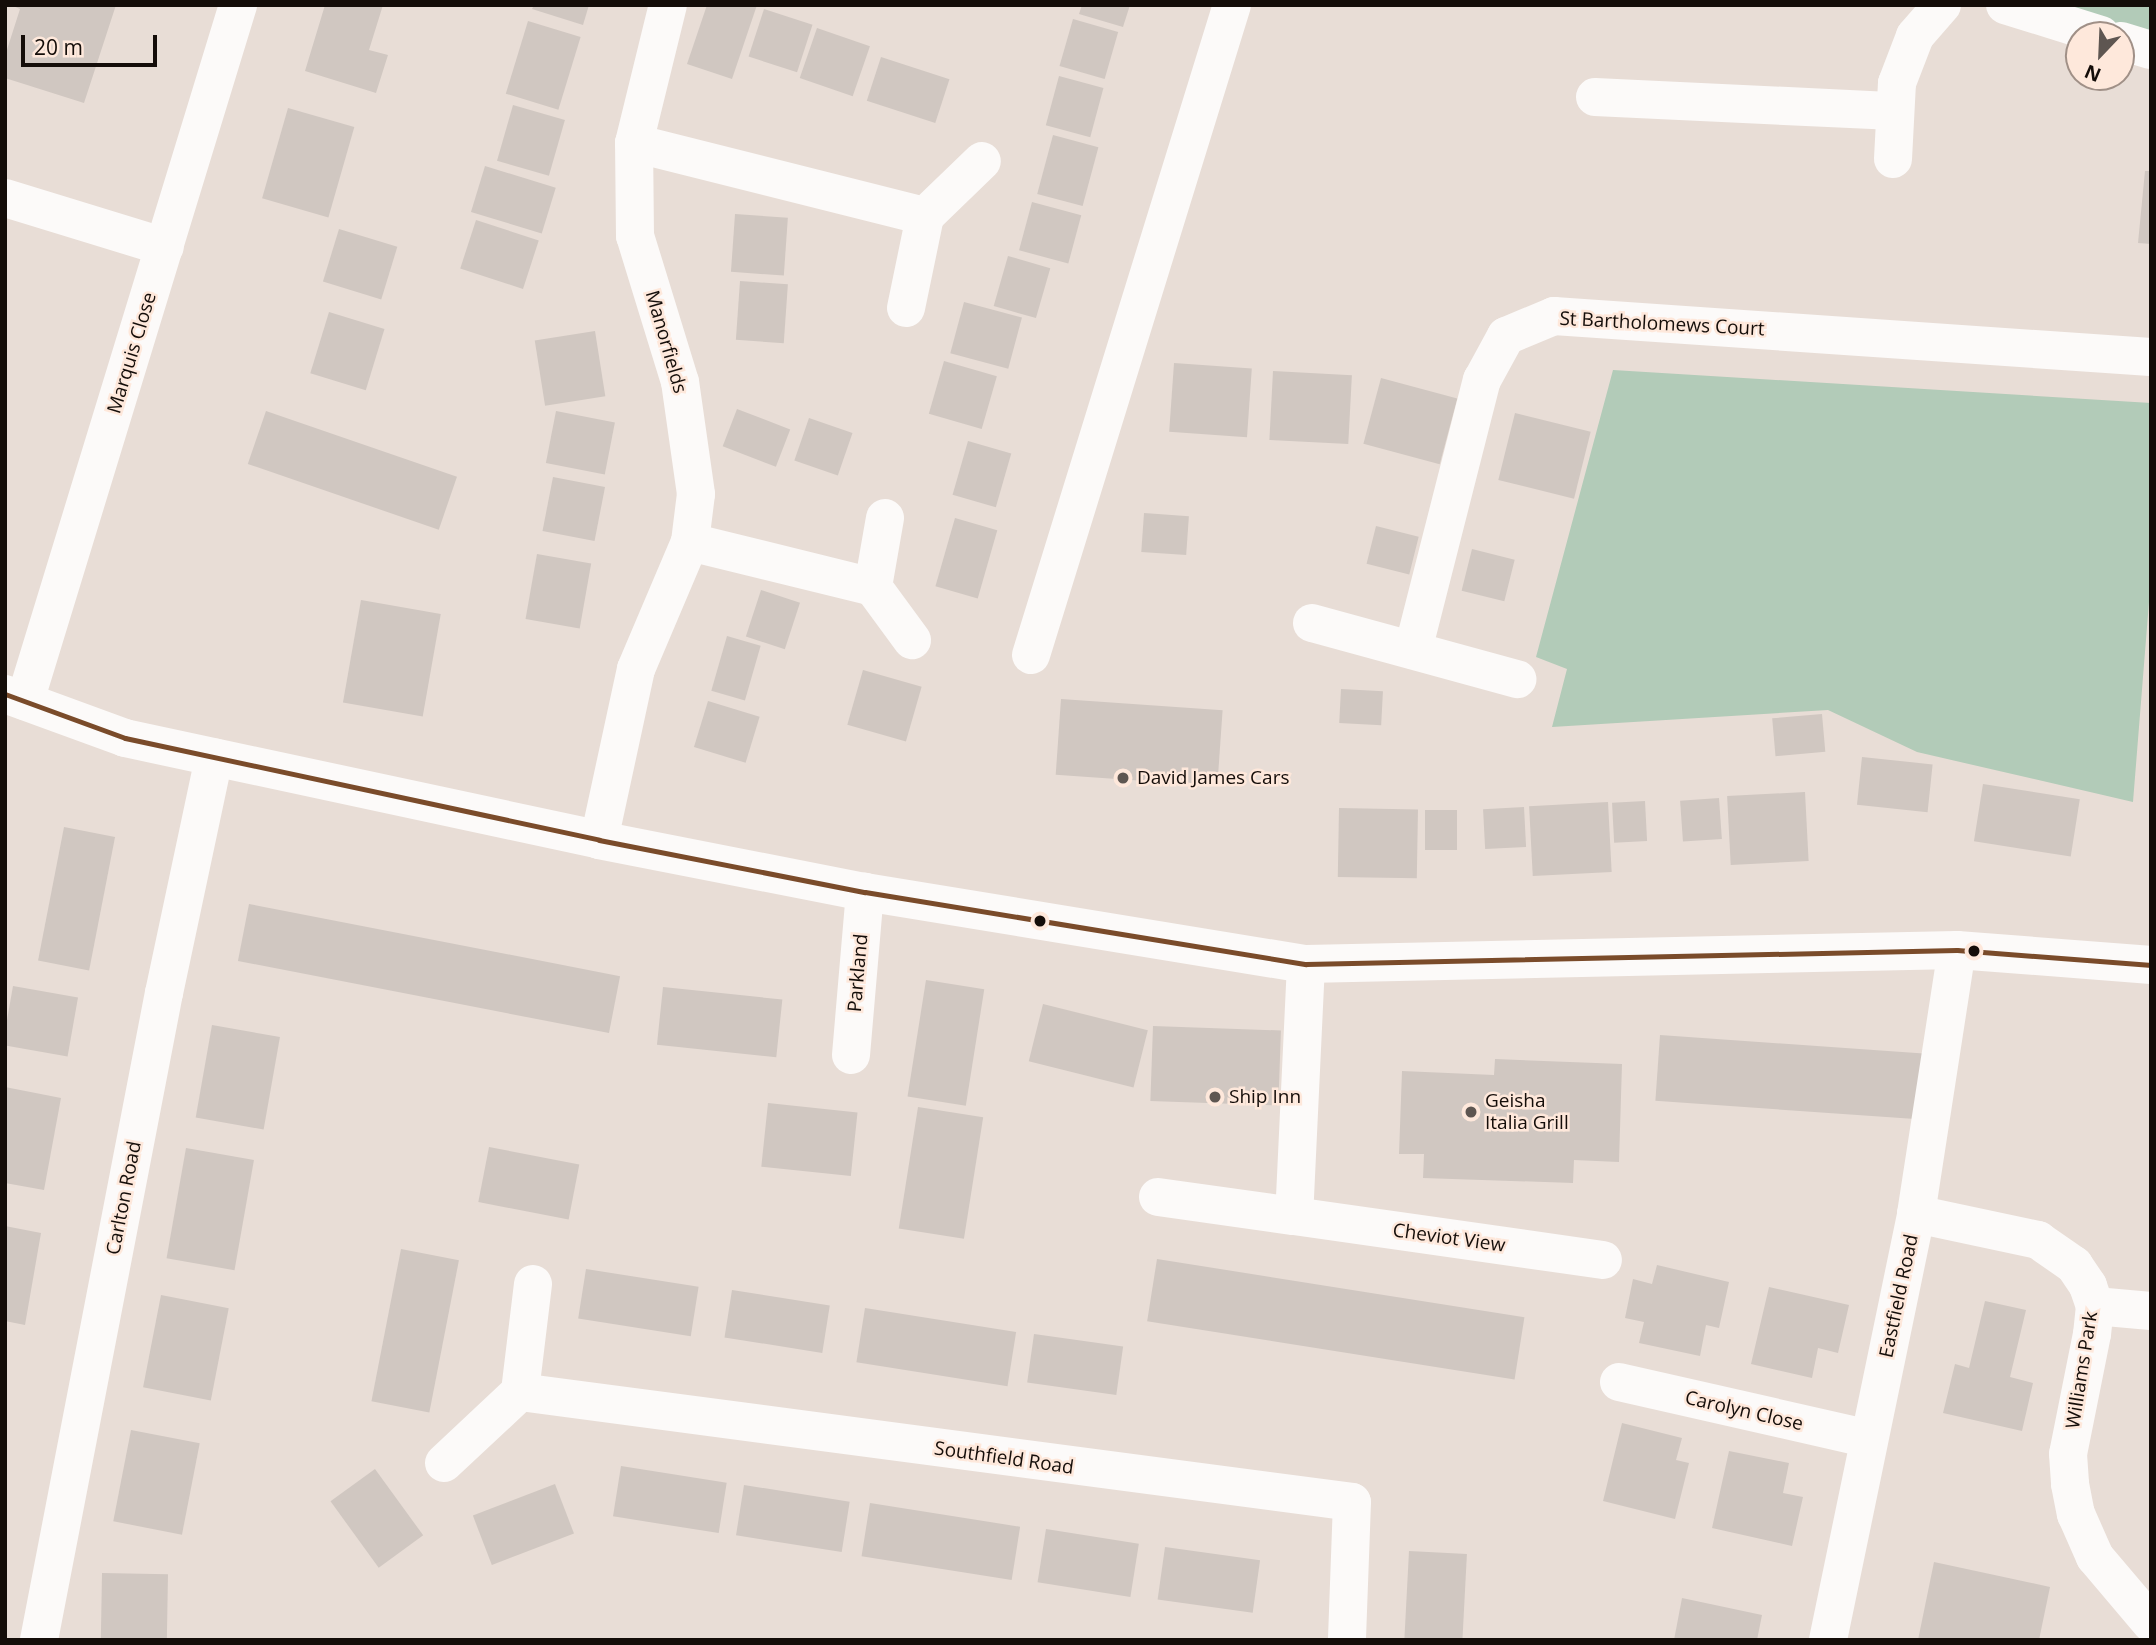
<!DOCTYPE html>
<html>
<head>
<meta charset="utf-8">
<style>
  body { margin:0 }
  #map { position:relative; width:2156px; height:1645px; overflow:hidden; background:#e8ddd6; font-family:"Open Sans",sans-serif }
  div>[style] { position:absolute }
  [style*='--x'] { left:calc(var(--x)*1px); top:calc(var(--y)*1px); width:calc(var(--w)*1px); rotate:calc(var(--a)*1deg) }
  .green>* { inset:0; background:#b2cbb8 }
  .building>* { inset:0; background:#d0c7c1; transform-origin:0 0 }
  .minor>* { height:38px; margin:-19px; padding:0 19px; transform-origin:19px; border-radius:19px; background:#fcfaf9 }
  .major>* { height:38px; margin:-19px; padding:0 19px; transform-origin:19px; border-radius:19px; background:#fcfaf9 }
  .bus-1>* { height:5px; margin:-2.5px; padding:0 2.5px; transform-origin:2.5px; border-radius:2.5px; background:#7a4b2a }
  .dots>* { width:19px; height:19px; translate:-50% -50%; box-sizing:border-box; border:4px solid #fee8db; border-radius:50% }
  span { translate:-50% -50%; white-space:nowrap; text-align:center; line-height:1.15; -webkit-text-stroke:5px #fee8db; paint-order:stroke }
  .street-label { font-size:19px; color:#140d09 }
  .poi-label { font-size:19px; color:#140d09 }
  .left { translate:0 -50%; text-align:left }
  .frame { position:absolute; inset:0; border:7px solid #140d09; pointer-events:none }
  .north { position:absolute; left:2065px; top:21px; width:70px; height:70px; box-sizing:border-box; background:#fee8db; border:2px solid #a09087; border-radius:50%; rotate:203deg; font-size:19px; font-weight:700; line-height:28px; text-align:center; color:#140d09 }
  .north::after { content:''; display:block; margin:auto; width:24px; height:32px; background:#5e5651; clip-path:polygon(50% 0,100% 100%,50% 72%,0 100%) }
  .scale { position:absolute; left:21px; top:35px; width:136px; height:32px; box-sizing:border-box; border:4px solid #140d09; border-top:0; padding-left:9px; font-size:21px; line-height:24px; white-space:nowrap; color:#140d09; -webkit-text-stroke:5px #fee8db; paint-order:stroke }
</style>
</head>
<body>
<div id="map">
  <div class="green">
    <div style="clip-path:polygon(2038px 5px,2151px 5px,2151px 38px)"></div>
    <div style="clip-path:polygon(1613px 370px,2151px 403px,2151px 577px,2133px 802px,1917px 752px,1828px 710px,1552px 727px,1567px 669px,1536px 657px)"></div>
  </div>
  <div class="building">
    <div style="clip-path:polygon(116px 5px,84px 103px,5px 78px,5px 56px,20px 9px,11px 5px)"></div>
    <div style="clip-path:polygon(325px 5px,383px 5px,369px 50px,388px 55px,376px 93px,305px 71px)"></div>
    <div style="clip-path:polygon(534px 5px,589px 5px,583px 25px,532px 9px)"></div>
    <div style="clip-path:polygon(707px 5px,757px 5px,732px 79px,687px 64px)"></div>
    <div style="clip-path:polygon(1082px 5px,1130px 5px,1123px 27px,1079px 14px)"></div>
    <div style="left:764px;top:9px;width:51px;height:50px;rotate:18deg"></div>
    <div style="left:1073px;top:19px;width:47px;height:49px;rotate:16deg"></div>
    <div style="left:528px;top:21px;width:55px;height:76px;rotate:17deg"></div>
    <div style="left:817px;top:28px;width:56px;height:53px;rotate:19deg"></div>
    <div style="left:881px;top:57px;width:72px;height:46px;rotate:18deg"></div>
    <div style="left:1059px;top:76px;width:46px;height:51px;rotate:15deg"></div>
    <div style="left:513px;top:105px;width:54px;height:58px;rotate:16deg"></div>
    <div style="left:288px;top:108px;width:69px;height:94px;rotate:16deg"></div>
    <div style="left:1053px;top:135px;width:47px;height:61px;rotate:15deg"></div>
    <div style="left:485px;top:166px;width:74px;height:48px;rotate:17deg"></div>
    <div style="clip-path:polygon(2145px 171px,2151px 171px,2151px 244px,2138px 243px)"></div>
    <div style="left:1032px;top:202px;width:51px;height:50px;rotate:15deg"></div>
    <div style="left:735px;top:214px;width:53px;height:58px;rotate:4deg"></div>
    <div style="left:476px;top:220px;width:66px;height:51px;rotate:18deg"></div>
    <div style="left:339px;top:229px;width:61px;height:55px;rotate:17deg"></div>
    <div style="left:1008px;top:256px;width:44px;height:52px;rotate:16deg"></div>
    <div style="left:740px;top:281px;width:48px;height:59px;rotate:4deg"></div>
    <div style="left:964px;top:302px;width:60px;height:53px;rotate:15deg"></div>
    <div style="left:329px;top:312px;width:58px;height:64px;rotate:17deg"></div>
    <div style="left:595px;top:331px;width:66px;height:61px;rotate:81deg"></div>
    <div style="left:944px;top:361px;width:55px;height:55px;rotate:16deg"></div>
    <div style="left:1174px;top:363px;width:78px;height:69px;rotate:4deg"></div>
    <div style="left:1273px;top:371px;width:79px;height:69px;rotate:3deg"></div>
    <div style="left:1381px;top:378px;width:79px;height:68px;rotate:15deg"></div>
    <div style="left:737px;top:409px;width:57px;height:40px;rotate:21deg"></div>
    <div style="left:266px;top:411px;width:202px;height:56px;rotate:19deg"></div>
    <div style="left:556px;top:411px;width:60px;height:53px;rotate:11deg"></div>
    <div style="left:1515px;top:413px;width:78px;height:69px;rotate:14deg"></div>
    <div style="left:809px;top:418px;width:46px;height:45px;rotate:19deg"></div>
    <div style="left:968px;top:441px;width:45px;height:56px;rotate:16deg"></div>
    <div style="left:553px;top:477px;width:53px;height:55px;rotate:11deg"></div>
    <div style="left:1144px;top:513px;width:45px;height:39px;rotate:4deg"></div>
    <div style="left:955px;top:518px;width:44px;height:71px;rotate:16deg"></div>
    <div style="left:1376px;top:526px;width:44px;height:39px;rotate:14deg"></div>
    <div style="left:1472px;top:549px;width:44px;height:43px;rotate:14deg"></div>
    <div style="left:537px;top:554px;width:55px;height:66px;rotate:10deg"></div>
    <div style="left:761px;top:590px;width:41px;height:49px;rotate:18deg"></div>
    <div style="left:361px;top:600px;width:81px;height:104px;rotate:10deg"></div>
    <div style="left:727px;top:636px;width:35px;height:57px;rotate:16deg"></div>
    <div style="left:863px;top:670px;width:61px;height:57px;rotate:16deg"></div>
    <div style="left:1341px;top:689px;width:42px;height:34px;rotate:3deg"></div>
    <div style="left:1061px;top:699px;width:162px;height:76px;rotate:4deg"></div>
    <div style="left:708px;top:701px;width:54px;height:48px;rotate:17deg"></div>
    <div style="left:1822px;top:714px;width:38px;height:50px;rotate:85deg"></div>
    <div style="left:1862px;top:757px;width:71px;height:48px;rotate:6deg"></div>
    <div style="left:1983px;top:784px;width:98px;height:58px;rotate:9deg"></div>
    <div style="left:1805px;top:792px;width:69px;height:78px;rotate:87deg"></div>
    <div style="left:1719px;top:798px;width:41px;height:39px;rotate:86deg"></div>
    <div style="left:1645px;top:801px;width:40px;height:33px;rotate:87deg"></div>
    <div style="left:1608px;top:802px;width:70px;height:79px;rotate:87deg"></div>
    <div style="left:1524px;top:807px;width:40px;height:41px;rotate:87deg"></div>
    <div style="left:1339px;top:808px;width:79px;height:69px;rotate:1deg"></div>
    <div style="left:1425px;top:810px;width:32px;height:40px"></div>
    <div style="left:64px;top:827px;width:52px;height:136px;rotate:11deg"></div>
    <div style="left:249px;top:904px;width:378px;height:58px;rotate:11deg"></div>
    <div style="left:926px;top:980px;width:59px;height:118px;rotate:9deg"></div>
    <div style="left:13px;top:986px;width:66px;height:60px;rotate:10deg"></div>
    <div style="left:663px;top:987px;width:120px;height:58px;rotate:6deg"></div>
    <div style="left:1043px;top:1004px;width:108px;height:59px;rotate:14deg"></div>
    <div style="left:212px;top:1025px;width:69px;height:94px;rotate:10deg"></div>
    <div style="left:1153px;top:1026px;width:128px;height:75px;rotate:2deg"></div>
    <div style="left:1660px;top:1035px;width:264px;height:66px;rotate:4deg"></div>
    <div style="clip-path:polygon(1495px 1059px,1622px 1064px,1619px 1162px,1574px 1160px,1573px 1183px,1423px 1178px,1424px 1154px,1399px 1154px,1402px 1071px,1494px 1075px)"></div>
    <div style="clip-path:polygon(5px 1087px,61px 1098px,44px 1190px,5px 1183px)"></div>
    <div style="left:768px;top:1103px;width:90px;height:64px;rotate:6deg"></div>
    <div style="left:918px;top:1107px;width:66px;height:123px;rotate:9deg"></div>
    <div style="left:489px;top:1147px;width:92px;height:56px;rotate:11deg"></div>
    <div style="left:186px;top:1148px;width:69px;height:112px;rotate:10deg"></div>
    <div style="clip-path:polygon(5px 1226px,41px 1233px,25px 1325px,5px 1321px)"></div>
    <div style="left:401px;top:1249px;width:59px;height:155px;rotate:11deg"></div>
    <div style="left:1157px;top:1259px;width:372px;height:63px;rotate:9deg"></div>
    <div style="clip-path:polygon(1657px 1265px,1729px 1282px,1719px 1328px,1706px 1325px,1700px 1356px,1639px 1343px,1644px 1322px,1625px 1318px,1633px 1279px,1652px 1284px)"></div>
    <div style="left:586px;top:1269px;width:114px;height:50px;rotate:9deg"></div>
    <div style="clip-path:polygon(1769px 1287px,1849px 1305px,1838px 1353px,1818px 1348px,1812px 1378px,1751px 1364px)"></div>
    <div style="left:732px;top:1290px;width:99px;height:48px;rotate:9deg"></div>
    <div style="left:161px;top:1295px;width:69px;height:94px;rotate:11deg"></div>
    <div style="clip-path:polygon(1985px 1301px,2026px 1310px,2010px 1377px,2033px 1383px,2022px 1431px,1943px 1413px,1955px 1364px,1969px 1368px)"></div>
    <div style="left:865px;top:1308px;width:153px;height:55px;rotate:9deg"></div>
    <div style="left:1034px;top:1334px;width:90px;height:49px;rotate:8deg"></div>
    <div style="clip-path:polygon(1622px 1423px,1682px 1438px,1676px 1460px,1689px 1463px,1675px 1519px,1603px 1501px)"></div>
    <div style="left:131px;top:1430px;width:70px;height:93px;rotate:11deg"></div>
    <div style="clip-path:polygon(1729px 1451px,1789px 1463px,1783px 1493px,1803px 1497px,1792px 1546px,1712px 1528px)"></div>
    <div style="left:621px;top:1466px;width:107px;height:51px;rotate:9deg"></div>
    <div style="left:375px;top:1469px;width:82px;height:55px;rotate:54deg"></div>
    <div style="left:555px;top:1484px;width:53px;height:88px;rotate:69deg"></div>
    <div style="left:744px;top:1485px;width:107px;height:51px;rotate:9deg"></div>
    <div style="left:870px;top:1503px;width:152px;height:54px;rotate:9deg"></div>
    <div style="left:1046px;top:1529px;width:94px;height:54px;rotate:9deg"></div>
    <div style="left:1165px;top:1547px;width:96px;height:53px;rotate:8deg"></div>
    <div style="left:1409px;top:1551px;width:58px;height:89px;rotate:3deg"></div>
    <div style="clip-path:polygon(1934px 1562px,2050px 1587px,2039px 1640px,1918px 1640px)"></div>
    <div style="left:102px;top:1573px;width:66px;height:67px;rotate:1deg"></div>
    <div style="clip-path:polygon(1682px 1598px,1762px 1615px,1757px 1640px,1674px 1640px)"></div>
  </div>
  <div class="minor">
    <div style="--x:2005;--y:5;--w:101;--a:17.4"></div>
    <div style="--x:2121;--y:41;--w:31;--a:17"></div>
    <div style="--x:1595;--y:97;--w:300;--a:2.7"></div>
    <div style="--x:634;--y:143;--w:300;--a:14.1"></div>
    <div style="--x:1893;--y:159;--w:76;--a:-87"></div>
    <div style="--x:1897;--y:83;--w:50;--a:-69"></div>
    <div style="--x:1915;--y:36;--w:41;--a:-48.9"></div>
    <div style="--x:5;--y:198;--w:167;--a:17"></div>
    <div style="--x:906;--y:308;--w:94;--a:-78.3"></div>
    <div style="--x:925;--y:216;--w:79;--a:-44"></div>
    <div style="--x:885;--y:518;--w:70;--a:99.9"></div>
    <div style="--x:873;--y:587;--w:66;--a:53.7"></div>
    <div style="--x:690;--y:542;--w:188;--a:13.8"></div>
    <div style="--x:1312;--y:623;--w:213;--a:15.3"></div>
    <div style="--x:1413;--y:650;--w:279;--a:-75.7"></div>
    <div style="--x:1482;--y:380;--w:50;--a:-61.4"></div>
    <div style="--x:1506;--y:336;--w:52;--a:-22.6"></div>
    <div style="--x:1554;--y:316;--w:598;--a:3.93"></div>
    <div style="--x:1031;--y:655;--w:680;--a:-72.82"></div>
    <div style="--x:25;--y:701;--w:728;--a:-72.98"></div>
    <div style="--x:599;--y:840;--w:175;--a:-77.8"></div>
    <div style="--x:636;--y:669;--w:138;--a:-67"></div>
    <div style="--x:690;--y:542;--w:48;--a:-82.9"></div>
    <div style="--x:696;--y:494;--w:113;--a:-98.1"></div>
    <div style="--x:680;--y:382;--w:153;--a:-107.1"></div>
    <div style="--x:635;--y:236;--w:93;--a:-90.6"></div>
    <div style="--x:634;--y:143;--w:142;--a:-76.2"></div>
    <div style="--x:1306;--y:964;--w:252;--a:92.7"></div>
    <div style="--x:1294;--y:1216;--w:312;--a:8.1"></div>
    <div style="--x:851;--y:1055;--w:164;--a:-85.1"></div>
    <div style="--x:1158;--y:1197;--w:137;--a:8"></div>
    <div style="--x:1916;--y:1214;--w:125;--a:12"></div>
    <div style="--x:2038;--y:1240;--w:44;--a:34.8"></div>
    <div style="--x:2074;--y:1265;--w:25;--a:56"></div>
    <div style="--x:2088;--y:1286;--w:21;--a:71"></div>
    <div style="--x:2095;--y:1306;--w:28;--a:96"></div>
    <div style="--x:2092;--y:1334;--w:122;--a:101.3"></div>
    <div style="--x:2068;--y:1454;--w:30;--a:86"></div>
    <div style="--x:2070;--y:1484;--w:31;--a:79"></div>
    <div style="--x:2076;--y:1514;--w:47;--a:66.2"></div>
    <div style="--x:2095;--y:1557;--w:87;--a:49.7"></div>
    <div style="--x:533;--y:1284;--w:109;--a:96.9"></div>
    <div style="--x:520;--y:1392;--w:839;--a:7.53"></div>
    <div style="--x:1352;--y:1502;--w:138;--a:92.1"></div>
    <div style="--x:2095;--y:1306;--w:56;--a:5.1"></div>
    <div style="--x:1619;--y:1382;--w:256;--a:12.8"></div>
    <div style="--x:444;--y:1463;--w:104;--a:-43.1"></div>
    <div style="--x:39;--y:1640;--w:659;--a:-79.07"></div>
    <div style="--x:164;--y:993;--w:241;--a:-78"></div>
    <div style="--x:1828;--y:1640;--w:435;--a:-78.3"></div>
    <div style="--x:1916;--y:1214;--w:267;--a:-81.2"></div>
  </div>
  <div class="major">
    <div style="--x:5;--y:694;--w:128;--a:20.1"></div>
    <div style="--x:125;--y:738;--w:485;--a:12.1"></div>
    <div style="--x:599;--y:840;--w:271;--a:11.1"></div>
    <div style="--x:865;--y:892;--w:447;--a:9.3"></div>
    <div style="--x:1306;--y:964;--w:651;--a:-1.23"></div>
    <div style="--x:1957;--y:950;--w:195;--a:4.4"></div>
  </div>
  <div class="bus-1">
    <div style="--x:5;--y:694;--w:128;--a:20.1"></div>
    <div style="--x:125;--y:738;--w:485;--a:12.1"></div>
    <div style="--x:599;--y:840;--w:271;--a:11.1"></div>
    <div style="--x:865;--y:892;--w:447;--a:9.3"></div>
    <div style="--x:1306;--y:964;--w:651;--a:-1.23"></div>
    <div style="--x:1957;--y:950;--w:195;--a:4.4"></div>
  </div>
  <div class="dots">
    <div style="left:1123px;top:778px;background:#5e5651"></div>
    <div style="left:1040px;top:921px;background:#140d09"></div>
    <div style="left:1974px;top:951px;background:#140d09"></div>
    <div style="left:1215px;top:1097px;background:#5e5651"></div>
    <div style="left:1471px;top:1112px;background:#5e5651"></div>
  </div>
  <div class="street-label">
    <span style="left:1662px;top:324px;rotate:3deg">St Bartholomews Court</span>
    <span style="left:666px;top:342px;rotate:74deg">Manorfields</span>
    <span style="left:132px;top:353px;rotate:-73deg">Marquis Close</span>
    <span style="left:858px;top:973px;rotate:-85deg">Parkland</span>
    <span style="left:124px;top:1198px;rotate:-79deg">Carlton Road</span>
    <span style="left:1449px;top:1238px;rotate:8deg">Cheviot View</span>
    <span style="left:1899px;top:1296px;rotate:-78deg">Eastfield Road</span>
    <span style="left:2082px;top:1370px;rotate:-81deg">Williams Park</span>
    <span style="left:1744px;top:1411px;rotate:13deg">Carolyn Close</span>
    <span style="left:1004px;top:1458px;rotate:8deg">Southfield Road</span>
  </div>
  <div class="poi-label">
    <span class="left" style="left:1137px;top:778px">David James Cars</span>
    <span class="left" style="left:1229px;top:1097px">Ship Inn</span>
    <span class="left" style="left:1485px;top:1112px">Geisha<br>Italia Grill</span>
  </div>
  <div class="frame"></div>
  <div class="north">N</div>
  <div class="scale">20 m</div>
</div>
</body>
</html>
